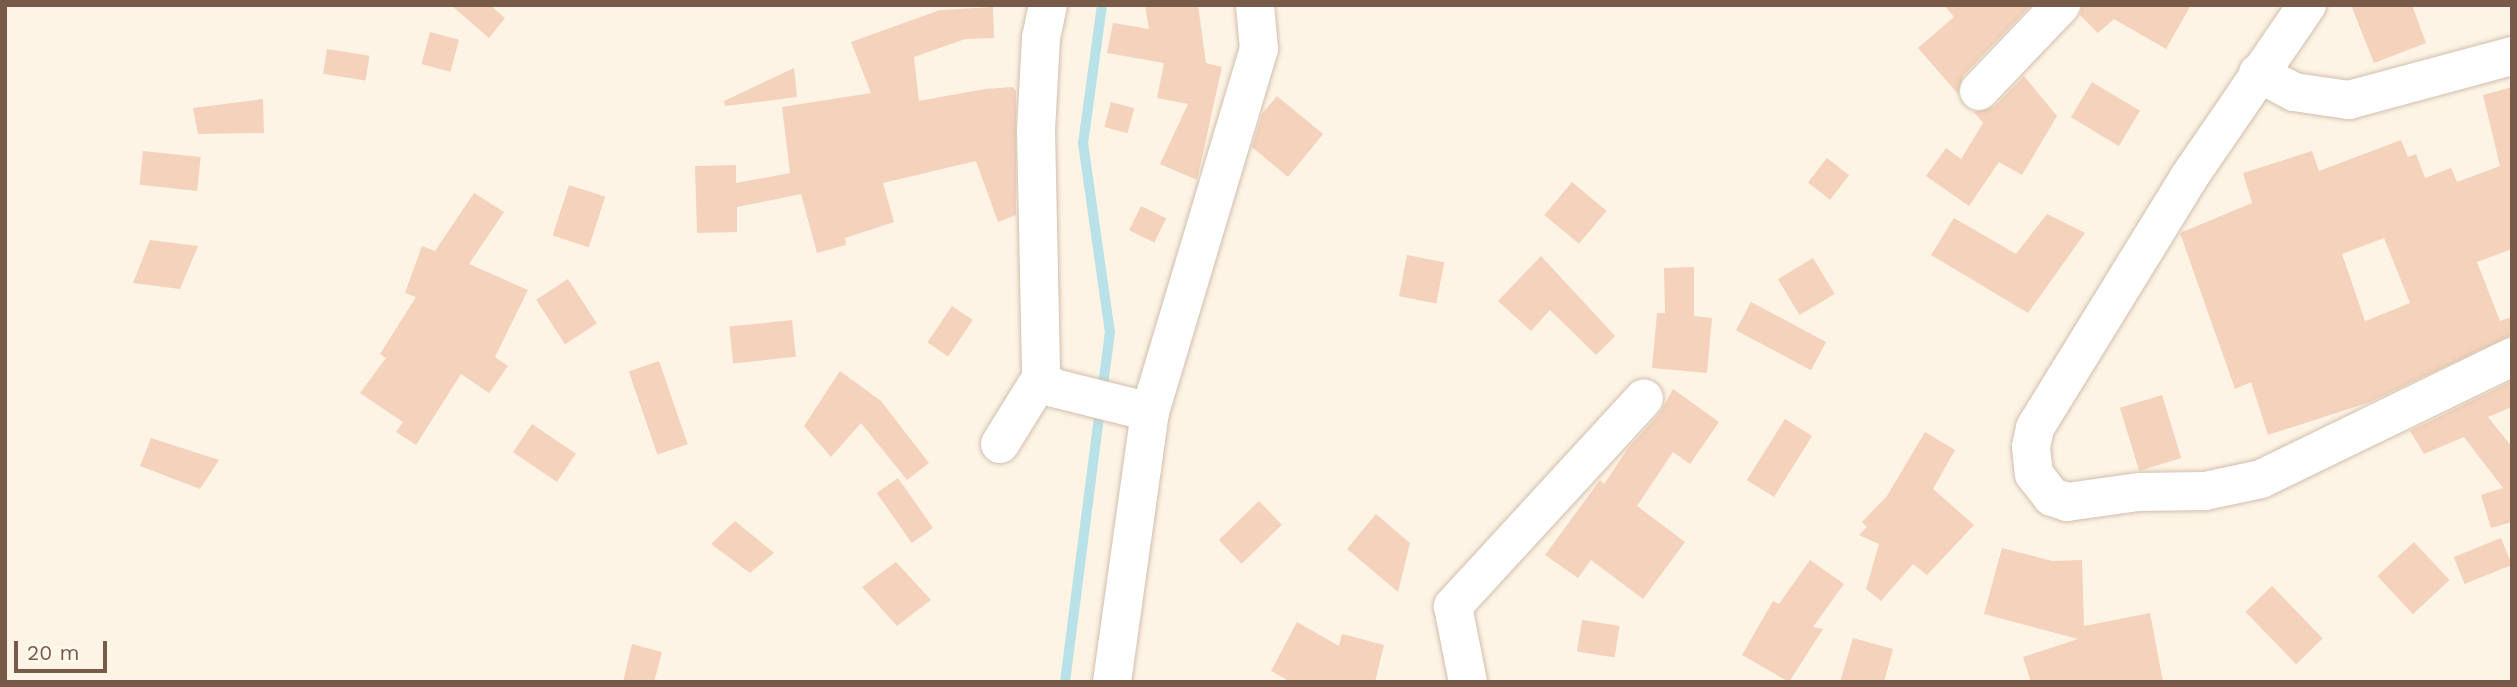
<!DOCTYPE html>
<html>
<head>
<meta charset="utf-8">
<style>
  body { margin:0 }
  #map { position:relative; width:2517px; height:687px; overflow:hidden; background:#fdf4e5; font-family:"Work Sans",sans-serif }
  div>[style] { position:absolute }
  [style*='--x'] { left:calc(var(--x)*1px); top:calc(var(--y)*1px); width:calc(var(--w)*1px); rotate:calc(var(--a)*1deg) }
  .stream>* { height:10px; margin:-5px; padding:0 5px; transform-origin:5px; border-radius:5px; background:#b8e1e8 }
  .building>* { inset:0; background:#f4d2bb; transform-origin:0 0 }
  .roads { filter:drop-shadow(0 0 2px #d2beac) drop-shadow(0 0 2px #d2beac) }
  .minor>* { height:38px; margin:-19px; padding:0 19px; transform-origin:19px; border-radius:19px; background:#fff }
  span { translate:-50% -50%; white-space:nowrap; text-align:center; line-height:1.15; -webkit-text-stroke:5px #fff8ec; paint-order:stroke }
  .frame { position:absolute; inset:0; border:7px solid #785a48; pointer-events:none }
  .scale { position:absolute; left:14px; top:641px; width:93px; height:32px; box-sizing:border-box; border:4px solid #785a48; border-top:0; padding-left:9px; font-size:21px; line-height:24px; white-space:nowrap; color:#785a48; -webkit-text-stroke:5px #fff8ec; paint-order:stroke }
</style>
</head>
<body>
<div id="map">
  <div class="stream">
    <div style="--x:1102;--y:5;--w:139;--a:97.8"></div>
    <div style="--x:1083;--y:143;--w:191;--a:81.9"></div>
    <div style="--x:1110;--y:332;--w:62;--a:97.5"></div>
    <div style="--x:1065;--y:682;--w:276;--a:-82.7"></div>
  </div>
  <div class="building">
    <div style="clip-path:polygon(451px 5px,490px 5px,505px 18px,489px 38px)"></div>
    <div style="clip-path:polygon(1145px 5px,1198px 5px,1206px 63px,1222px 67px,1197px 180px,1160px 164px,1188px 104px,1157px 98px,1164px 63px,1107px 53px,1113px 23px,1149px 29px)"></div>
    <div style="clip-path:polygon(1944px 5px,2031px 5px,1963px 76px,1958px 94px,1918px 48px,1954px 17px)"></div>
    <div style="clip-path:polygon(2082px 5px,2191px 5px,2166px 49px,2114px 19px,2098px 33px,2080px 15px)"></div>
    <div style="clip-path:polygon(2351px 5px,2412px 5px,2426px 43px,2374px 63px)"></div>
    <div style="clip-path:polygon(993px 7px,994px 38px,965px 39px,914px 57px,919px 101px,985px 89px,1013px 87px,1016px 91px,1016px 215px,998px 222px,976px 161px,883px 183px,894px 222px,845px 238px,846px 245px,817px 253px,801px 194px,737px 207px,737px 232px,697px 233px,695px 166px,736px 165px,736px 183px,790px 173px,782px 107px,871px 93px,851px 42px,940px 10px)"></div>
    <div style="left:430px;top:32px;width:30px;height:33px;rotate:15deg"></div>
    <div style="left:327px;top:49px;width:43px;height:25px;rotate:9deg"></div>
    <div style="clip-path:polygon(794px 68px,797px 97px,725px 106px,724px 101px)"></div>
    <div style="clip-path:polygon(2024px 76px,2057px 116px,2022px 175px,1999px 162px,1969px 206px,1926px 176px,1946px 148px,1961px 159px,1983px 123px,1974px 112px,1994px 107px)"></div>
    <div style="left:2092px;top:82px;width:56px;height:41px;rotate:31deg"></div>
    <div style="clip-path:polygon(evenodd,2512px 87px,2512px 249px,2477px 262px,2500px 321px,2512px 317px,2512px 335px,2370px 402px,2268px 435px,2251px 382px,2235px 389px,2180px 233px,2252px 203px,2243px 173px,2312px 151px,2319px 171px,2401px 140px,2408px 157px,2416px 154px,2425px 178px,2451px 168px,2457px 182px,2500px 166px,2483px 95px,2512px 87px,2384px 238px,2410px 303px,2365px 321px,2342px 254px,2384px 238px)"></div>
    <div style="clip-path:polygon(1277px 96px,1323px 134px,1288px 177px,1252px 147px,1262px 114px)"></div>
    <div style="clip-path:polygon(263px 99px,264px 133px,198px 134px,193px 108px)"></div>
    <div style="left:1111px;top:102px;width:24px;height:26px;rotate:15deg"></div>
    <div style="left:143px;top:151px;width:58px;height:34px;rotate:6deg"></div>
    <div style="left:1827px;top:158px;width:28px;height:31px;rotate:38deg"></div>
    <div style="left:1572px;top:182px;width:45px;height:43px;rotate:40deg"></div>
    <div style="left:569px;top:185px;width:38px;height:53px;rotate:18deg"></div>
    <div style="clip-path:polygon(474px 193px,504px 212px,469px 264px,528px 290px,495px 357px,508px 366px,489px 393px,461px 374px,416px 445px,396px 432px,403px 422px,360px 393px,386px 358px,380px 354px,416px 297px,405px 293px,422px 246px,435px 251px)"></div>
    <div style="left:1141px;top:206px;width:28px;height:27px;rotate:26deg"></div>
    <div style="clip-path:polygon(2047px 214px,2085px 233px,2028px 313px,1931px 255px,1954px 218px,2016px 254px)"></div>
    <div style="clip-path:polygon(150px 240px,198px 246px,180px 289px,133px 283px)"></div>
    <div style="left:1407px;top:255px;width:38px;height:42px;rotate:11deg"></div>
    <div style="clip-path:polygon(1541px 256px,1615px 336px,1596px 355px,1550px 310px,1531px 331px,1498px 301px)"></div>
    <div style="left:1813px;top:258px;width:42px;height:41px;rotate:59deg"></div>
    <div style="clip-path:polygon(1694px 267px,1694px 316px,1712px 318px,1707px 373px,1652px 368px,1657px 313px,1665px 313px,1664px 268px)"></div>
    <div style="left:568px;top:279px;width:53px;height:38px;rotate:57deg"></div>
    <div style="left:1751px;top:302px;width:85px;height:32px;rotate:28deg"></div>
    <div style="left:952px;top:306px;width:25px;height:44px;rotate:34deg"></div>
    <div style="left:792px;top:320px;width:37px;height:63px;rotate:84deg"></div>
    <div style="left:659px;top:361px;width:88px;height:32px;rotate:71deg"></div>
    <div style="clip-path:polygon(840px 371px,881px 401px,929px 463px,907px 480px,861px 423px,831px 457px,804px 426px)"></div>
    <div style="clip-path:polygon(2512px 381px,2512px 407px,2488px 417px,2512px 447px,2512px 522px,2491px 528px,2481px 495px,2503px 488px,2464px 437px,2424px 454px,2410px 431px)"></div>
    <div style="clip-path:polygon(1673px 389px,1719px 422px,1690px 464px,1673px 452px,1637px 506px,1685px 542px,1643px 599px,1591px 560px,1578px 578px,1545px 555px,1600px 480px,1604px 484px,1629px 447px,1660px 413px)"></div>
    <div style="left:2162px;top:395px;width:66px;height:44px;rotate:73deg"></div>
    <div style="left:1785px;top:419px;width:32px;height:72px;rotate:32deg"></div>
    <div style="left:532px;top:424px;width:53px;height:34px;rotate:34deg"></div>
    <div style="clip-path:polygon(1925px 432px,1955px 450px,1933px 489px,1974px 525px,1927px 575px,1913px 564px,1881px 601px,1866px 589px,1879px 544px,1859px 535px,1867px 527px,1862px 522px,1887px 496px)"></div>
    <div style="clip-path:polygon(151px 438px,219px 460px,200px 489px,140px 466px)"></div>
    <div style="left:898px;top:478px;width:61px;height:26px;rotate:55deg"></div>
    <div style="left:1259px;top:501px;width:33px;height:56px;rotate:46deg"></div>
    <div style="clip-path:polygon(1376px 514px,1410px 543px,1398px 592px,1347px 549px)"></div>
    <div style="clip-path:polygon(735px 521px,774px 553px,750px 573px,711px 544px)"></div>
    <div style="left:2501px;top:538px;width:29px;height:51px;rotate:68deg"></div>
    <div style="left:2414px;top:542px;width:52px;height:50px;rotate:47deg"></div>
    <div style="clip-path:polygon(2002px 548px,2052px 561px,2082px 560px,2084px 626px,2150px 613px,2163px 682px,2031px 682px,2023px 657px,2078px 639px,1984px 614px)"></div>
    <div style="clip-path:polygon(1810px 560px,1844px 584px,1813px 627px,1823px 629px,1789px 682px,1742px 655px,1773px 601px,1779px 604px)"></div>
    <div style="clip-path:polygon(896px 562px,931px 600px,897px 626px,862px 587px)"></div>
    <div style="left:2272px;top:586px;width:73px;height:37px;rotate:46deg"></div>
    <div style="left:1582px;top:620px;width:38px;height:32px;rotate:9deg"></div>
    <div style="clip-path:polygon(1297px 622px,1339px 646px,1342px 634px,1384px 645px,1375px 682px,1291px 682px,1271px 671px)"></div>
    <div style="clip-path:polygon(1853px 638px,1893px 649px,1884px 682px,1840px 682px)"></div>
    <div style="clip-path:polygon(632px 644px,662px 652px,654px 682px,623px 682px)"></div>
  </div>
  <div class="roads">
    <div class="minor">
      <div style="--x:1048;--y:5;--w:34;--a:102"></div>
      <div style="--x:1041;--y:38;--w:92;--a:93.1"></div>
      <div style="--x:1036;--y:130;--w:248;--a:88.8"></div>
      <div style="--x:1041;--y:378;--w:16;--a:38"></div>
      <div style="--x:1054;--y:388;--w:99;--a:14"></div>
      <div style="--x:2307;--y:5;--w:211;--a:124.4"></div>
      <div style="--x:2188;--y:179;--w:292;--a:121.6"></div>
      <div style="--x:2035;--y:428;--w:19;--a:102"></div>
      <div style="--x:2031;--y:447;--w:27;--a:84"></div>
      <div style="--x:2034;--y:474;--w:29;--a:52"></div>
      <div style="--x:2052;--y:497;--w:16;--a:18"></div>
      <div style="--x:2067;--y:502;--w:72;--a:-8"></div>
      <div style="--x:2138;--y:492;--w:67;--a:-0.9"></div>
      <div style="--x:2205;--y:491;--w:57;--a:-12.1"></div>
      <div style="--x:2261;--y:479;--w:279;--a:-25.9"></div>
      <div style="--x:2258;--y:73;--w:41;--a:27.8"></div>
      <div style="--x:2294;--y:92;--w:56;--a:8.3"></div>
      <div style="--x:2349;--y:100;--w:169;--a:-15.1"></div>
      <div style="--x:1979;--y:91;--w:119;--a:-46.4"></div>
      <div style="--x:1000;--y:444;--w:78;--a:-58.2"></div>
      <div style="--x:1112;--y:682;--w:273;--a:-82"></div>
      <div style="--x:1150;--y:412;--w:379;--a:-73.3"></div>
      <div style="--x:1259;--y:49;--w:44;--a:-95.2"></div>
      <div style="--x:1468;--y:682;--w:77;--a:-101.2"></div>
      <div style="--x:1453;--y:606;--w:282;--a:-47.4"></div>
    </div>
  </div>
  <div class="frame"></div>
  <div class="scale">20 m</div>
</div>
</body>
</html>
